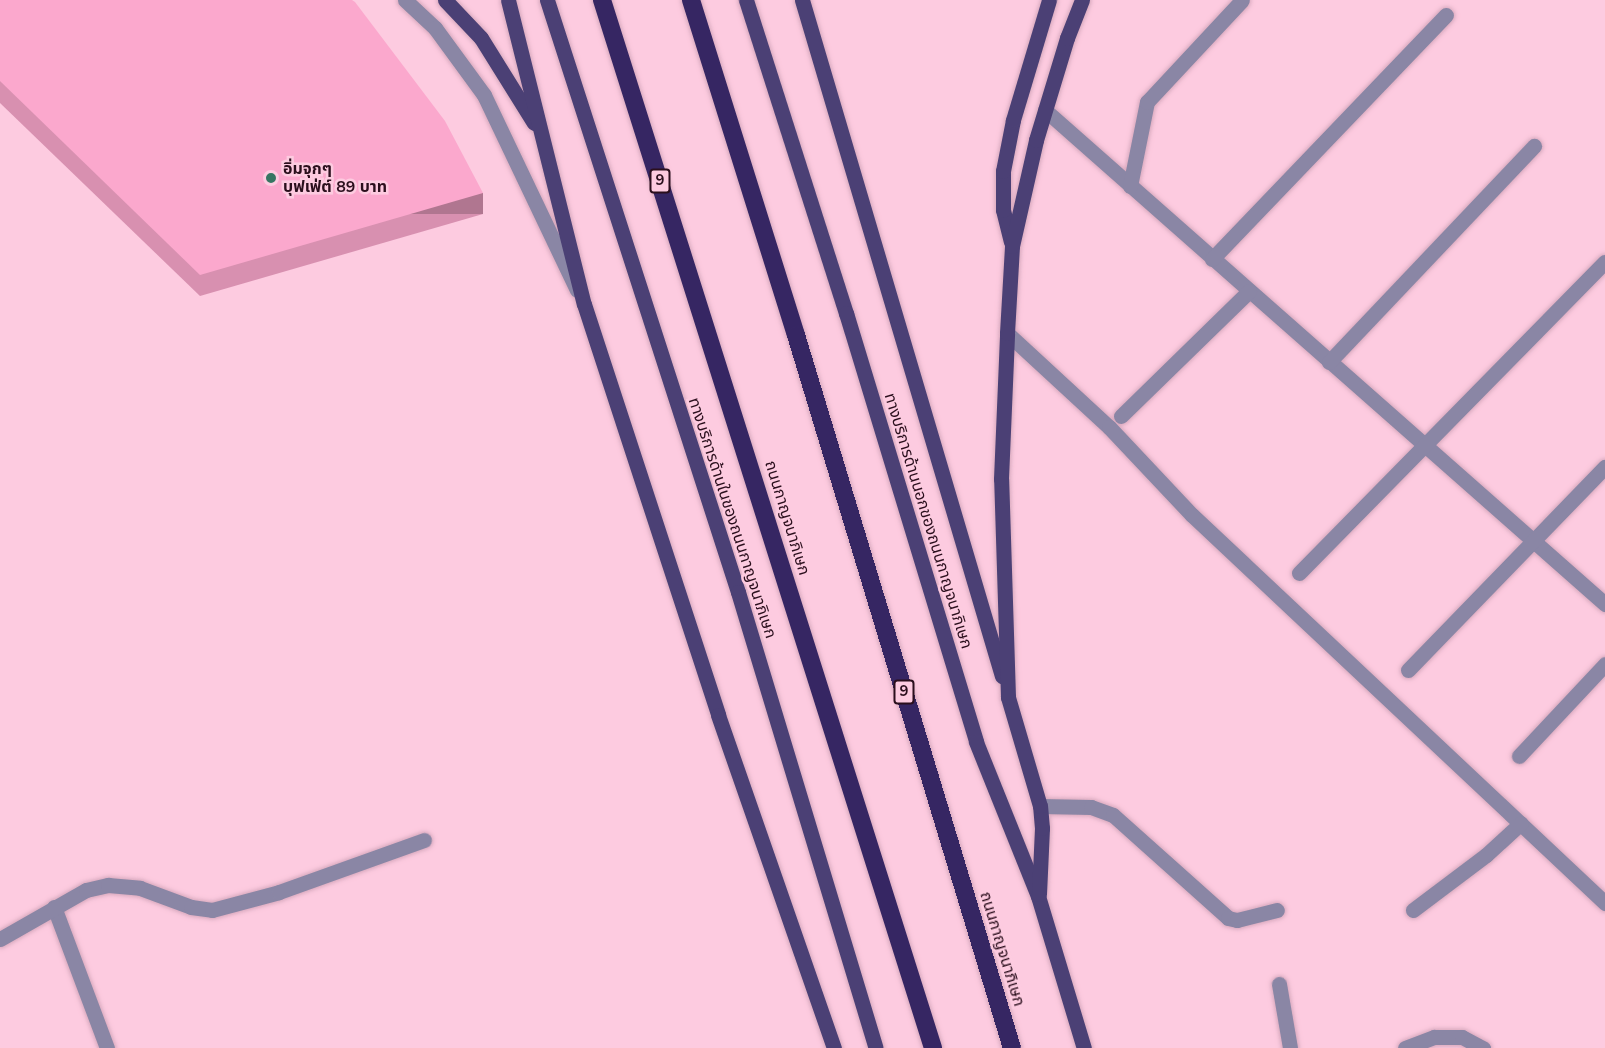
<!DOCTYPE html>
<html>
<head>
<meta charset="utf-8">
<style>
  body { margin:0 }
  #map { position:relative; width:1605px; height:1048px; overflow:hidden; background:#fdcbe0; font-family:"Nunito Sans","Noto Sans Thai",sans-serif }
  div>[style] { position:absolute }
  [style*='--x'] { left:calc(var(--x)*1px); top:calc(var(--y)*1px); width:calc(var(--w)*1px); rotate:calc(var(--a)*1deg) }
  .roads { filter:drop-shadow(0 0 2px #d7a9bd) drop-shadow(0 0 2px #d7a9bd) }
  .minor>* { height:15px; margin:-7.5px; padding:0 7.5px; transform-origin:7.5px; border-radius:7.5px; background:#8a86a5 }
  .major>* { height:15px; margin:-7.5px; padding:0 7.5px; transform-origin:7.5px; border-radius:7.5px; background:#4b4075 }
  .highway>* { height:18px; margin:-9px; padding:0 9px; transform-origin:9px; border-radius:9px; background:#362663 }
  .wall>* { inset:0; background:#d890b0 }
  .shaded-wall>* { inset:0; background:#b07690; transform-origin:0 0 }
  .building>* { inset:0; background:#fba8cd }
  .dots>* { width:16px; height:16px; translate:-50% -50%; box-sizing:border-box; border:3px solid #fdcbe0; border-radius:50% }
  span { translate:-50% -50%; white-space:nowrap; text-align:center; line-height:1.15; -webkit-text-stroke:5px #fdcbe0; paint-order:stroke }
  .shield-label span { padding:2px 4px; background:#fdcbe0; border:2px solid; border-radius:4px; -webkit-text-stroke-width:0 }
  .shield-label { font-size:15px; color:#2b0f1d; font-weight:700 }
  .poi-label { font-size:16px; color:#2b0f1d; font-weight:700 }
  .left { translate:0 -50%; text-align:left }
  .street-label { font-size:16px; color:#2b0f1d }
</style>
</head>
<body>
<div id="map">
  <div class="roads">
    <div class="minor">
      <div style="--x:405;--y:0;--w:41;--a:43"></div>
      <div style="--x:435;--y:28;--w:83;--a:53.8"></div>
      <div style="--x:484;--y:95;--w:216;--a:64.5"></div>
      <div style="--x:1045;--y:110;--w:747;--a:41.42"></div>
      <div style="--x:1130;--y:186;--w:86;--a:-78.6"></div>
      <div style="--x:1147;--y:102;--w:139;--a:-47"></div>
      <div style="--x:1212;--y:259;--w:338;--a:-46.2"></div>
      <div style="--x:1007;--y:333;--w:139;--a:42.7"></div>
      <div style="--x:1109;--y:427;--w:121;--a:46.7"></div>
      <div style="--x:1192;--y:515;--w:567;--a:43.21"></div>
      <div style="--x:1329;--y:362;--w:298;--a:-46.5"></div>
      <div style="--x:1121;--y:416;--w:179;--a:-44.3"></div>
      <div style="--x:1299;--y:573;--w:436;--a:-45.5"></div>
      <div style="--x:1408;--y:670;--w:283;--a:-45.9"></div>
      <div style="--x:1519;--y:756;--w:126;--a:-46.9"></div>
      <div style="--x:1040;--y:806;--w:51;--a:1.1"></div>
      <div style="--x:1091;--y:807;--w:23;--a:20"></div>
      <div style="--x:1113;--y:815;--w:154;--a:41.8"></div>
      <div style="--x:1228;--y:918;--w:9;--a:13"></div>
      <div style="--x:1237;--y:920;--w:41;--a:-14"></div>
      <div style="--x:54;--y:907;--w:151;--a:69.4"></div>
      <div style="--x:1413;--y:910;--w:91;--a:-37"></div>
      <div style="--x:1486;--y:855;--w:47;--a:-42.4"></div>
      <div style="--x:0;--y:939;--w:99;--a:-29.7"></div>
      <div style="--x:86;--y:890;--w:23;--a:-13"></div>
      <div style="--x:108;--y:885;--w:32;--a:5"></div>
      <div style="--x:140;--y:888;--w:54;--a:20.4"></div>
      <div style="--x:191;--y:907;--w:21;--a:8"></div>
      <div style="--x:212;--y:910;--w:69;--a:-15"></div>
      <div style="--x:279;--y:892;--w:154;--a:-19.7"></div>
      <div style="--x:1279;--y:984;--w:65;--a:80.2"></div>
      <div style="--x:1405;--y:1048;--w:31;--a:-21"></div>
      <div style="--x:1434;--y:1037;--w:28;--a:0"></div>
      <div style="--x:1462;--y:1037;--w:24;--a:28"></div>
    </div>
    <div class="major">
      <div style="--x:445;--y:0;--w:52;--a:46.5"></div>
      <div style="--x:481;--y:38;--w:100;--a:58.1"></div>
      <div style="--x:508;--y:0;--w:313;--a:76"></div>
      <div style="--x:584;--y:304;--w:432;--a:71.9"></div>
      <div style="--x:718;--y:715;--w:353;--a:70.8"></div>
      <div style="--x:547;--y:0;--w:622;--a:72.12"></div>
      <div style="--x:738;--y:592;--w:476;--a:73.2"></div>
      <div style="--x:746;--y:0;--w:329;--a:72.3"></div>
      <div style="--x:846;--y:313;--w:448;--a:73.1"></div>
      <div style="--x:976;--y:742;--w:166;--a:68.1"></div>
      <div style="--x:1038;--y:896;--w:159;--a:73.2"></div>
      <div style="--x:802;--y:0;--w:705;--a:73.52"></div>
      <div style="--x:1011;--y:242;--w:33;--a:-104"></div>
      <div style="--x:1003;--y:210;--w:39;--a:-90"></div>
      <div style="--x:1003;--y:171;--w:52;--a:-78.9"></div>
      <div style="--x:1013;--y:120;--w:125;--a:-73.3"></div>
      <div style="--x:1039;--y:894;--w:66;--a:-87.4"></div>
      <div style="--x:1042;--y:828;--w:22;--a:-95"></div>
      <div style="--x:1040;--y:806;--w:114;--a:-106.4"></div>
      <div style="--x:1008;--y:697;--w:218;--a:-91.8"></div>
      <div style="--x:1001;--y:479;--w:146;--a:-87.6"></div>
      <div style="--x:1007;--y:333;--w:87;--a:-86.7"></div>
      <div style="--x:1012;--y:246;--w:109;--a:-77.2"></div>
      <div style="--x:1036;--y:140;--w:107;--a:-73.1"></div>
      <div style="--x:1067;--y:38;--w:41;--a:-68.5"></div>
    </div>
    <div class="highway">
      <div style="--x:602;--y:0;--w:1099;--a:72.47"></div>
      <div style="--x:691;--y:0;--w:351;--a:72.6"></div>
      <div style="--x:796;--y:335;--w:745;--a:73.15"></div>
    </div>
  </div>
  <div class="wall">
    <div style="clip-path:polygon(0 0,483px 214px,200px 296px,0 103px)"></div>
  </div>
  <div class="shaded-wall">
    <div style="left:483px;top:193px;width:21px;height:295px;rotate:90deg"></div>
  </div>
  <div class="building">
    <div style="clip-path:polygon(0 0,352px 0,355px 2px,445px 121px,483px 193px,200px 275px,0 81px)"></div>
  </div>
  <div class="dots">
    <div style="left:271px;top:178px;background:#367562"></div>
  </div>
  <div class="shield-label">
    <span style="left:660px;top:181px">9</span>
    <span style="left:904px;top:692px">9</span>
  </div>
  <div class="poi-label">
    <span class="left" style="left:283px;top:178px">อิ่มจุกๆ<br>บุฟเฟ่ต์ 89 บาท</span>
  </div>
  <div class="street-label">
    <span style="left:732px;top:518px;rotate:72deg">ทางบริการด้านในของถนนกาญจนาภิเษก</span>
    <span style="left:787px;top:518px;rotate:73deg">ถนนกาญจนาภิเษก</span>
    <span style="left:928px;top:521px;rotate:73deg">ทางบริการด้านนอกของถนนกาญจนาภิเษก</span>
    <span style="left:1002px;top:949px;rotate:73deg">ถนนกาญจนาภิเษก</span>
  </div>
</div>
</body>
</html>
